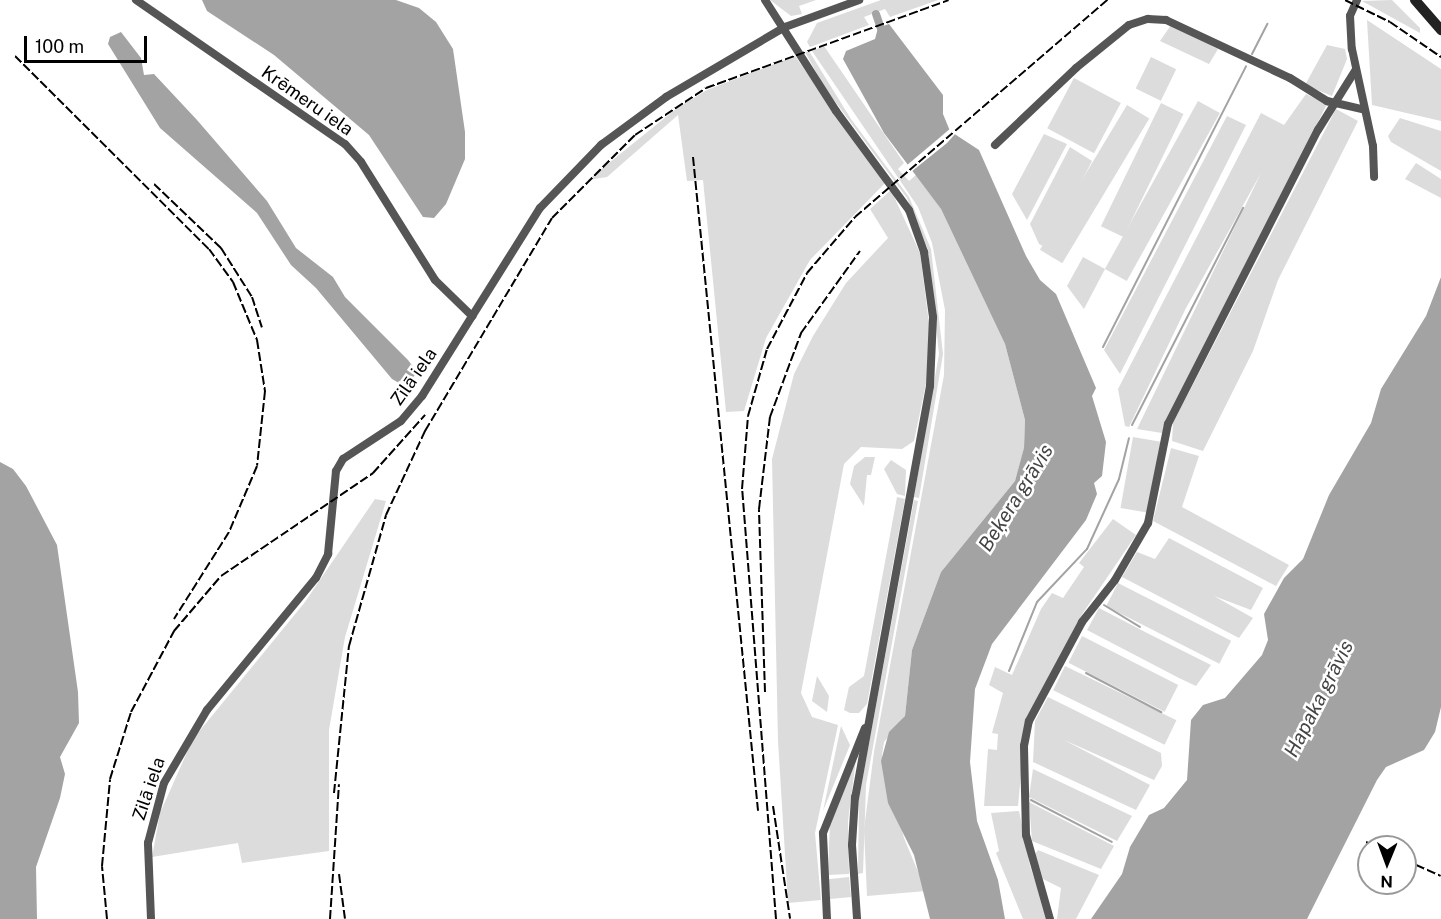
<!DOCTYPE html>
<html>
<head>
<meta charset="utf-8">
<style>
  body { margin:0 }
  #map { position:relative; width:1441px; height:919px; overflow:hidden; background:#fff; font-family:"Public Sans",sans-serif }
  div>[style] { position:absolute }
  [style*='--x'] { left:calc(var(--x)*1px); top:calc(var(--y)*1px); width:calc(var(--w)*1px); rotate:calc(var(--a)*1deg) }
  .green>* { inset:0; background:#dcdcdc; transform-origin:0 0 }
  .water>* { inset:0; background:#a3a3a3 }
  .pier>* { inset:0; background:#fff }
  .stream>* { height:2px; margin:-1px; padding:0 1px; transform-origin:1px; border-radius:1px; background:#a3a3a3 }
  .canal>* { height:8px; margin:-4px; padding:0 4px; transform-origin:4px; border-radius:4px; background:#a3a3a3 }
  .street>* { height:8px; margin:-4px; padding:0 4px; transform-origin:4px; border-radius:4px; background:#555 }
  .secondary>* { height:10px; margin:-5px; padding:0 5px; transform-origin:5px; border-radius:5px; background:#222 }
  .rail>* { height:2px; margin-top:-1px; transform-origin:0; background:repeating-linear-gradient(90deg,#000 0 9px,transparent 0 12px) }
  span { translate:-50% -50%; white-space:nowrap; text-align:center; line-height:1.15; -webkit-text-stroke:5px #fff; paint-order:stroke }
  .street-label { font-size:18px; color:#000 }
  .water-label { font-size:20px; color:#444; font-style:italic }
  .north { position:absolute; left:1357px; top:835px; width:60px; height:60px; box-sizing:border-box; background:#fff; border:2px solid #999; border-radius:50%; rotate:181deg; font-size:16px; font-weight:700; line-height:24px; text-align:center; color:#000 }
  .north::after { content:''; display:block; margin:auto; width:21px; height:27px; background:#000; clip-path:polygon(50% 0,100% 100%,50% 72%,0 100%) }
  .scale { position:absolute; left:24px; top:36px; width:123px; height:27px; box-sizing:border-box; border:3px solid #000; border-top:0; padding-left:8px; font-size:18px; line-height:21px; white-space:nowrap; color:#000; -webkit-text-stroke:4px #fff; paint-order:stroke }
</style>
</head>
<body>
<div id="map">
  <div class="green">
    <div style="clip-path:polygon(770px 0,816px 0,799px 6px,802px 14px,791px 16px)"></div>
    <div style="clip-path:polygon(881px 0,938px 0,890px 17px,885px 9px,864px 17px,869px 25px,810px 47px,807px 42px,817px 23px)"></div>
    <div style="clip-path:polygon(1392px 0,1420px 28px,1420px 33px,1362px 1px)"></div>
    <div style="clip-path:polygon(1367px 20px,1441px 69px,1441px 121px,1372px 105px)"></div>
    <div style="clip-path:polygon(1171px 25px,1218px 49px,1209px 64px,1160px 41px)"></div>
    <div style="clip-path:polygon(1327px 45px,1345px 49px,1347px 59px,1332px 96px,1305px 85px)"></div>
    <div style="clip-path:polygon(824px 46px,904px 163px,898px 169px,909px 181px,916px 175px,941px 209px,1005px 344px,1025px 420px,1024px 449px,1015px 481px,941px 572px,912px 650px,905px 716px,884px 742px,882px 755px,904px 838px,926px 891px,867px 896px,864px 829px,874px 752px,944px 375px,945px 310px,932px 243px,918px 207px,812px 51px)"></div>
    <div style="clip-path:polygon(809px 51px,851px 119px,909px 197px,931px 249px,943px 354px,919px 498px,914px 497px,939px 354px,928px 250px,907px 198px,825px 88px,805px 52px)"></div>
    <div style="clip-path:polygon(795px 56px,885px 183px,810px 260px,766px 338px,744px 411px,726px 412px,703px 180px,687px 181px,678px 115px,607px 177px,588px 180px,677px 108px,707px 90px)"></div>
    <div style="left:1151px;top:57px;width:28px;height:35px;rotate:26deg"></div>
    <div style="left:1074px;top:78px;width:53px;height:57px;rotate:28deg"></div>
    <div style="clip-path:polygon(1306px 94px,1327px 104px,1162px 433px,1137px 429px,1261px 173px,1185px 310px,1129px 427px,1125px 426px,1118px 389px,1261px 113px,1284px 125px)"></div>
    <div style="left:1198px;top:101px;width:25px;height:192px;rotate:29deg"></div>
    <div style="left:1161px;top:103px;width:25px;height:137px;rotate:26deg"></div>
    <div style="left:1127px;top:105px;width:26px;height:169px;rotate:31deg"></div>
    <div style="clip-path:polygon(1336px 109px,1358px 121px,1278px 280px,1253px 351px,1203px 451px,1172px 441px,1173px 423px)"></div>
    <div style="clip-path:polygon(1227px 116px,1246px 125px,1120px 374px,1104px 350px)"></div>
    <div style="clip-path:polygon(1400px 118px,1441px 131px,1441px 171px,1391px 142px,1388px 136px)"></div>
    <div style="clip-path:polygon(1044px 134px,1067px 144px,1027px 220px,1012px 194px)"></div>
    <div style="clip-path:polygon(1070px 147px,1092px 161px,1047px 248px,1039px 244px,1030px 224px)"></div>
    <div style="clip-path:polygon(1416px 163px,1441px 179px,1441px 198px,1405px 179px)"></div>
    <div style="clip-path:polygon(891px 190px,920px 253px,930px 331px,928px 374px,914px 441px,902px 449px,861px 447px,844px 464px,801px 693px,812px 717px,838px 725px,815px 833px,821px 900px,788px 903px,778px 741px,772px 459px,794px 374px,813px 336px,846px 283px,888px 238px,870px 209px)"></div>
    <div style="clip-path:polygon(1083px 257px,1105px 269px,1084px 309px,1067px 286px)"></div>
    <div style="left:1133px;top:437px;width:28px;height:72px;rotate:10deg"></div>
    <div style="clip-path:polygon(1171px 448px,1199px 456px,1182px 507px,1289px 565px,1276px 586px,1153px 521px)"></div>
    <div style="clip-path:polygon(865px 457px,875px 457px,871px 475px,867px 475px,864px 506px,850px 484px,854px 466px)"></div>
    <div style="clip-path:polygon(891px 460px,906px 470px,905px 496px,897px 494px,884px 469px)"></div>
    <div style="clip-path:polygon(897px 497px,905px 499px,867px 704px,859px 713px,850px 713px,844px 710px,849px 687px,864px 676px)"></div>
    <div style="clip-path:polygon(375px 499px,386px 501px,345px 637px,329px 730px,329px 851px,242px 863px,238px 843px,152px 857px,160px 813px,193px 739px,305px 602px)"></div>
    <div style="clip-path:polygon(914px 500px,918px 501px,866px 785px,863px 873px,858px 874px,859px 798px)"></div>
    <div style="clip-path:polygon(1113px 519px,1136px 535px,1083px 613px,1026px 721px,1018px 806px,984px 806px,988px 749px,997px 750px,998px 734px,992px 733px,1003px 693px,989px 685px,995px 667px,1012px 675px,1041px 609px,1052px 593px,1063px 598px,1084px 567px,1079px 563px)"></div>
    <div style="clip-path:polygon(1169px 538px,1263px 588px,1251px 610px,1214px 596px,1253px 618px,1239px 638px,1122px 577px,1137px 552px,1155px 559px)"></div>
    <div style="left:1118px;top:583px;width:127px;height:26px;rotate:27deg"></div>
    <div style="clip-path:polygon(1099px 608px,1147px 633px,1211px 665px,1196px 686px,1179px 678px,1087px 630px)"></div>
    <div style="left:1082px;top:636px;width:108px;height:30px;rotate:27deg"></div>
    <div style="left:1065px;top:666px;width:124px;height:27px;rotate:26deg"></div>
    <div style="clip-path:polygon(817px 676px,829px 696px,827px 712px,812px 701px)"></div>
    <div style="clip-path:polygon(1048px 697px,1161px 753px,1162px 766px,1154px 780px,1064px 740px,1150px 785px,1136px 810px,1033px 762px,1035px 721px)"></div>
    <div style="clip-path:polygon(841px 726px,850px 745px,823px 811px)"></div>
    <div style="clip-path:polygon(856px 760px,848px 821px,849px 874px,828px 875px,830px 820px)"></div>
    <div style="clip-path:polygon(1033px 769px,1132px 816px,1117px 841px,1029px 797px)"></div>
    <div style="clip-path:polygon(1029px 802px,1114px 846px,1101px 869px,1032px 841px)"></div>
    <div style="clip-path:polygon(1019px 811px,1030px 866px,1048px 919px,1023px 919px,996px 853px,999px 851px,991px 813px)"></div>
    <div style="clip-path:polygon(1038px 850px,1099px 875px,1076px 919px,1057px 919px,1061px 888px,1043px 879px,1035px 854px)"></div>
    <div style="left:849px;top:877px;width:20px;height:21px;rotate:84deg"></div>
  </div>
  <div class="water">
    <div style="clip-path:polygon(202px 0,396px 0,419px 8px,436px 22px,453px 49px,465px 132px,465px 159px,446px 204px,434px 218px,423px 217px,369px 135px,274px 55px,207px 11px)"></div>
    <div style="clip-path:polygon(889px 24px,943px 95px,943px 114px,950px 131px,979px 150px,1026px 256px,1040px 280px,1056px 294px,1096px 388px,1092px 396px,1106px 442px,1102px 476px,1094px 483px,1097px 494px,1086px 520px,992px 644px,975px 689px,970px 762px,977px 821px,998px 880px,1005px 919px,930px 919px,914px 855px,888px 803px,881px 761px,889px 732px,905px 716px,912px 650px,941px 572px,1015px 481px,1024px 448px,1025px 420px,1005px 344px,941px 209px,884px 133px,843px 59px,846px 51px,875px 39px,878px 28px)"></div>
    <div style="clip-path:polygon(121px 32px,141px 58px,144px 75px,154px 74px,197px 120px,267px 201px,296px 248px,333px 277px,345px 297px,408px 360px,417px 372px,406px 387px,392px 379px,316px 288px,291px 265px,257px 213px,160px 128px,108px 44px,110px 37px)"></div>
    <div style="clip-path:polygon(1441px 277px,1441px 707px,1435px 732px,1424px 750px,1386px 767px,1377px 780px,1307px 919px,1091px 919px,1122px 874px,1130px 847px,1149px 815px,1164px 808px,1187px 780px,1191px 720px,1203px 705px,1225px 698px,1262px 655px,1268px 640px,1264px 614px,1284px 578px,1303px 559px,1329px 495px,1371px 423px,1381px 389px,1426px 316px)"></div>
    <div style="clip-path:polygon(0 462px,13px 469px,26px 486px,57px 545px,78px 692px,79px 723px,60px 757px,65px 774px,60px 798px,36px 867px,37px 919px,0 919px)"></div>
  </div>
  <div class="pier">
    <div style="clip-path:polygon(951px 128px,956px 133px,947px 143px,911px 172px,906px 166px)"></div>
  </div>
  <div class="stream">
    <div style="--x:1252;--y:54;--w:34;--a:-63"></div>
    <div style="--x:1103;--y:347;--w:315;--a:-63"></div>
    <div style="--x:1132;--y:425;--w:244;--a:-62.9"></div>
    <div style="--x:1104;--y:605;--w:42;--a:31.4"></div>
    <div style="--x:1009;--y:671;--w:74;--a:-67.9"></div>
    <div style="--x:1037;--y:602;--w:73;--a:-46.7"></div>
    <div style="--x:1087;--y:549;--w:77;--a:-65.4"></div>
    <div style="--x:1119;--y:479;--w:42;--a:-76.3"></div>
    <div style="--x:1086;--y:673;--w:85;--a:27.5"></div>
    <div style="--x:1031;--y:800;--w:91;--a:27.4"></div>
  </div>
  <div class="canal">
    <div style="--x:876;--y:14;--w:24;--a:71"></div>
  </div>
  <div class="street">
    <div style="--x:136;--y:0;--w:254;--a:34.6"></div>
    <div style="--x:345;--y:144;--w:24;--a:48"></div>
    <div style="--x:361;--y:162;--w:139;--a:57.9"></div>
    <div style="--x:435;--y:280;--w:52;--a:44.2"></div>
    <div style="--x:765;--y:0;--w:132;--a:57.4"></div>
    <div style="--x:836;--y:111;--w:123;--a:53.6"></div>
    <div style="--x:909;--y:210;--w:45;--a:70.3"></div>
    <div style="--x:924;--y:252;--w:66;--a:82.1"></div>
    <div style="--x:933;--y:317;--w:69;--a:92.5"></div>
    <div style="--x:930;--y:386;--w:418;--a:100.3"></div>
    <div style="--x:855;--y:797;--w:48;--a:93.6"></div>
    <div style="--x:852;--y:845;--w:74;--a:86.1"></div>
    <div style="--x:1357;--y:0;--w:17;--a:114"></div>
    <div style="--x:1350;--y:16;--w:33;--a:87"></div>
    <div style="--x:1352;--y:49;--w:99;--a:77.8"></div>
    <div style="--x:1373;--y:146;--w:31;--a:88"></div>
    <div style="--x:995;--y:145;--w:112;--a:-43.5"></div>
    <div style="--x:1076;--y:68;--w:68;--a:-39.1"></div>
    <div style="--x:1129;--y:25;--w:20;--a:-18"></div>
    <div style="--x:1148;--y:19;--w:18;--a:3"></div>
    <div style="--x:1166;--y:20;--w:137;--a:25.1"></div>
    <div style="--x:1290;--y:78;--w:44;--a:31.9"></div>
    <div style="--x:1327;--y:101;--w:37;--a:13"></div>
    <div style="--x:151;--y:919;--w:76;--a:-92.3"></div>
    <div style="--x:148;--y:843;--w:62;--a:-75.1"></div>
    <div style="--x:164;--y:783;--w:85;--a:-59.5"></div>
    <div style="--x:207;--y:710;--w:171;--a:-50.5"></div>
    <div style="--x:316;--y:578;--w:27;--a:-63"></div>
    <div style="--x:328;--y:554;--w:83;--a:-84.5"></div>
    <div style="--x:336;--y:471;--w:14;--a:-60"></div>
    <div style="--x:343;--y:459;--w:69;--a:-33.2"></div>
    <div style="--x:401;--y:421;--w:33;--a:-50"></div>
    <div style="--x:422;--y:396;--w:222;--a:-57.9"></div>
    <div style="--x:540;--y:208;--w:88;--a:-45.9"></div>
    <div style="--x:601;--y:145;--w:81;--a:-36.4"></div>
    <div style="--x:666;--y:97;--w:138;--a:-30.5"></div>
    <div style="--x:785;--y:27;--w:79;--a:-20"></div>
    <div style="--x:827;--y:919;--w:86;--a:-92.7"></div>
    <div style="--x:823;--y:833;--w:113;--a:-68.2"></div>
    <div style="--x:1050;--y:919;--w:87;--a:-105.9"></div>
    <div style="--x:1026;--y:835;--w:89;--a:-91.3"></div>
    <div style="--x:1024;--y:746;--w:25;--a:-79"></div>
    <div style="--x:1029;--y:721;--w:112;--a:-61.8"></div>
    <div style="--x:1082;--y:622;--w:53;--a:-51.8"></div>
    <div style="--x:1115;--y:580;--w:66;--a:-59.9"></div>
    <div style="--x:1148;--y:523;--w:101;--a:-78.6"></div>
    <div style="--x:1168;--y:424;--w:330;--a:-63"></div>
    <div style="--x:1318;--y:130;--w:70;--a:-57.9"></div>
  </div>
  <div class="secondary">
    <div style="--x:1415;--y:0;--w:40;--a:49"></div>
  </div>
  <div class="rail">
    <div style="--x:1345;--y:0;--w:50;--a:26.1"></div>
    <div style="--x:1390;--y:22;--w:62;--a:34.5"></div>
    <div style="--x:15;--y:56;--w:274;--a:44.9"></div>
    <div style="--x:209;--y:249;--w:41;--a:54"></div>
    <div style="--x:233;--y:282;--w:63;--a:67.5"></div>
    <div style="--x:257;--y:340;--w:52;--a:81.1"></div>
    <div style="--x:265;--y:391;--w:75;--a:96.1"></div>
    <div style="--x:257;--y:466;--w:72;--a:113"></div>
    <div style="--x:229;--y:532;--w:103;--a:122.3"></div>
    <div style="--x:693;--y:157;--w:657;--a:84.32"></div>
    <div style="--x:154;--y:184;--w:93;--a:43.7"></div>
    <div style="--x:221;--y:248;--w:58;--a:57.7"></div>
    <div style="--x:252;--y:297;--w:32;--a:72"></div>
    <div style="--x:765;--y:692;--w:183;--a:-91.9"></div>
    <div style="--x:759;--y:509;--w:93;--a:-83.2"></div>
    <div style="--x:770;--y:417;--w:90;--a:-69.7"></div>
    <div style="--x:801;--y:333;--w:101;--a:-54.3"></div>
    <div style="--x:334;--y:793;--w:148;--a:-84.2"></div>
    <div style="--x:349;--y:646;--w:136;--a:-74.2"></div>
    <div style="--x:386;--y:515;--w:93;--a:-65.1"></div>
    <div style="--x:425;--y:431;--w:248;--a:-59.2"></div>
    <div style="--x:552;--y:218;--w:117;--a:-45"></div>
    <div style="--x:635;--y:135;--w:85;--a:-33.5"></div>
    <div style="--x:706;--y:88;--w:258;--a:-19.9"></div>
    <div style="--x:773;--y:806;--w:114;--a:81.4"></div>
    <div style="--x:1366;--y:842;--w:12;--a:24"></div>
    <div style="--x:1405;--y:860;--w:39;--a:24"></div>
    <div style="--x:339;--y:874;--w:45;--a:82.4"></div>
    <div style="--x:107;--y:919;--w:53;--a:-95.4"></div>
    <div style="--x:102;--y:866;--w:87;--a:-84.7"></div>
    <div style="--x:110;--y:779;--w:70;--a:-72.6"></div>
    <div style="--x:131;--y:712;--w:92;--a:-62"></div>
    <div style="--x:174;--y:631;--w:72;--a:-49.5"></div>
    <div style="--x:221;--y:576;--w:184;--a:-34.1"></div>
    <div style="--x:373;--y:473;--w:78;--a:-48.1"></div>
    <div style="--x:330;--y:919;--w:135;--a:-86.2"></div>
    <div style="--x:776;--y:919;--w:431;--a:-94.5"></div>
    <div style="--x:742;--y:489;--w:73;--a:-85.3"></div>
    <div style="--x:748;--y:416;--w:70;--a:-74.2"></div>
    <div style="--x:767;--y:349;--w:86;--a:-62.2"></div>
    <div style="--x:807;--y:273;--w:74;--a:-49.4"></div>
    <div style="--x:855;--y:217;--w:333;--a:-40.7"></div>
  </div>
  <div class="street-label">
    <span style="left:307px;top:101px;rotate:35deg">Krēmeru iela</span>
    <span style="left:414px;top:377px;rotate:-55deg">Zilā iela</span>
    <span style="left:149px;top:789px;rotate:-71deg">Zilā iela</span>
  </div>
  <div class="water-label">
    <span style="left:1016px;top:498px;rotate:-58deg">Beķera grāvis</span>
    <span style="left:1319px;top:699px;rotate:-63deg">Hapaka grāvis</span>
  </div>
  <div class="north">N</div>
  <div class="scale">100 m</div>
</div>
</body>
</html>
